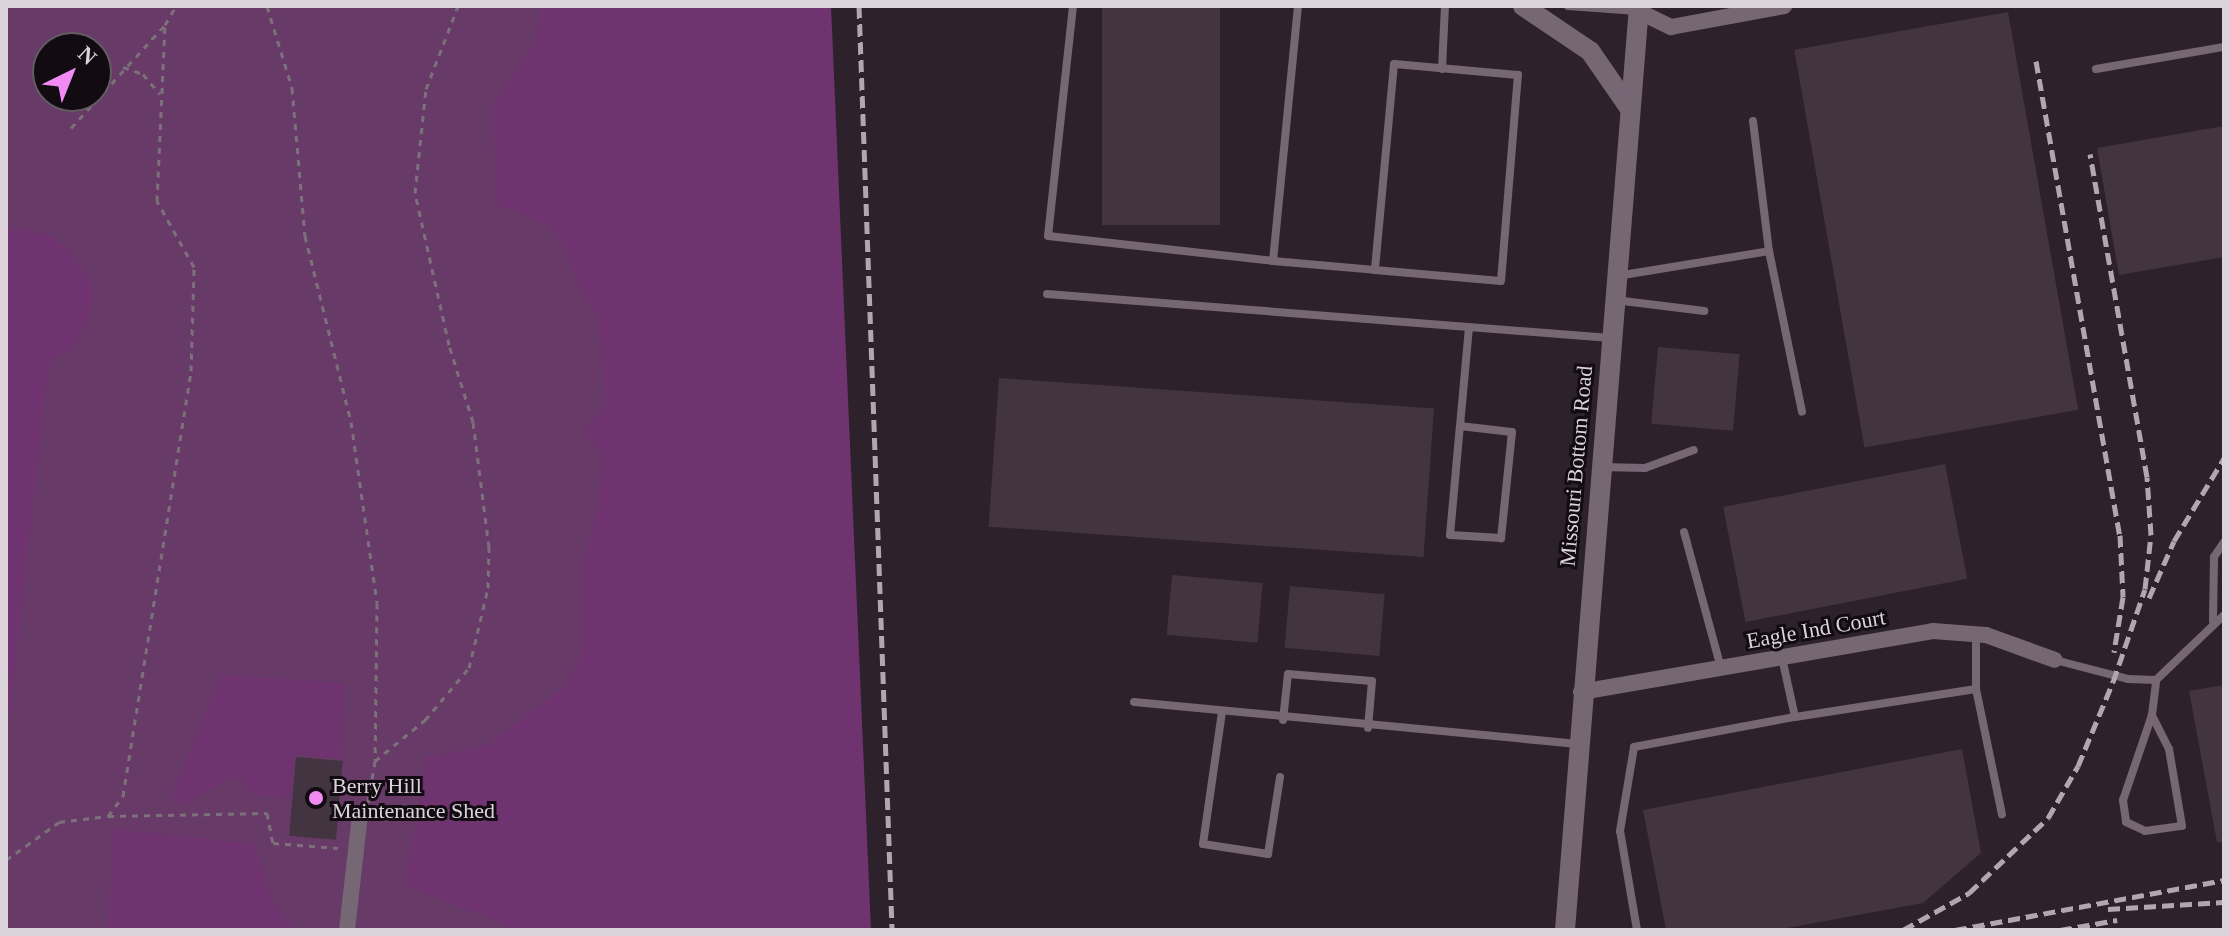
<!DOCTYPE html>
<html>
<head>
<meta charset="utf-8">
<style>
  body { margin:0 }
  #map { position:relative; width:2230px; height:936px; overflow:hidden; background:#2d212c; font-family:Georgia,serif }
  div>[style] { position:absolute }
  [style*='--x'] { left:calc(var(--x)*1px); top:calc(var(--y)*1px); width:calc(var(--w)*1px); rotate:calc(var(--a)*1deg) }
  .green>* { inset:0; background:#673a67 }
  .forest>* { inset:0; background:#6f3370 }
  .building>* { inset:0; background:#423541; transform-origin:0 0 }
  .path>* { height:3px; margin-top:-1.5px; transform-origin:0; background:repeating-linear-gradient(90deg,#7c717b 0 6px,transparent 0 12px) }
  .service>* { height:8px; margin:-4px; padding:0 4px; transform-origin:4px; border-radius:4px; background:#766775 }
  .minor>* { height:16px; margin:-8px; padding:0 8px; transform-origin:8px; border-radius:8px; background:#766775 }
  .tertiary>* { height:20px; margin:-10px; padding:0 10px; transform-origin:10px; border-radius:10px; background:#766775 }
  .rail>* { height:5px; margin-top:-2.5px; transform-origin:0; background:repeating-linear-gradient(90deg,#b1a7b0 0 12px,transparent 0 18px) }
  .dots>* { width:22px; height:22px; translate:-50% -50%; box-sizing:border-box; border:4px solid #120c12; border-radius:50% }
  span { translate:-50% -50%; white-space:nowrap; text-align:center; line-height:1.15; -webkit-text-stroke:6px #120c12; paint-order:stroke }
  .street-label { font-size:22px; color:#dcd3db }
  .poi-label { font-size:22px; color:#dcd3db }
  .left { translate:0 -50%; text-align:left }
  .frame { position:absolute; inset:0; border:8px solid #dcd3db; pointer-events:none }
  .north { position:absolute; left:32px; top:32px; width:80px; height:80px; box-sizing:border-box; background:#120c12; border:2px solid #635c62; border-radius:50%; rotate:43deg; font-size:22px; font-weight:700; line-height:32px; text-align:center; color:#dcd3db }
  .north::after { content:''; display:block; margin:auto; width:28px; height:36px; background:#f28af3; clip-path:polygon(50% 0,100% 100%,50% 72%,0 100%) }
</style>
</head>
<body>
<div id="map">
  <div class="green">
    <div style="clip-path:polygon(evenodd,6px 6px,583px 6px,629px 484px,528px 930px,6px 930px,6px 6px,48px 48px,96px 48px,96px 96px,48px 96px,48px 48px)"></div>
  </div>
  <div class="forest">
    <div style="clip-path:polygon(542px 6px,831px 6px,871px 930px,505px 930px,504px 924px,405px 885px,427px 757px,488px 745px,563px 688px,581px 657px,582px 568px,599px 504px,603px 455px,584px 431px,606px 406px,599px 317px,579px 286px,561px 240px,544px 223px,497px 205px,493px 106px,536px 41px)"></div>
    <div style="clip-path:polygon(20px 229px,49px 235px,67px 248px,92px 282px,93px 305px,80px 336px,71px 349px,52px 360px,47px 376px,6px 746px,6px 231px)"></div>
    <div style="clip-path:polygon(221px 675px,344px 683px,341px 758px,294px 754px,290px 798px,253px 795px,240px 777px,227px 779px,184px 804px,176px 802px,172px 794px)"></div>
    <div style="clip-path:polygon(114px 829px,254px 844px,273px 903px,296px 930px,108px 930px)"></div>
  </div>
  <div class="building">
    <div style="left:1102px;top:6px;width:118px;height:219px"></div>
    <div style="left:2008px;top:12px;width:404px;height:217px;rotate:80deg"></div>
    <div style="clip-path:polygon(2224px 126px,2224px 257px,2119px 275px,2097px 148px)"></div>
    <div style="left:1658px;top:347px;width:82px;height:77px;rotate:5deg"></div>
    <div style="left:999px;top:378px;width:436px;height:149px;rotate:4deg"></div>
    <div style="left:1945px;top:464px;width:117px;height:226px;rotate:79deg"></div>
    <div style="left:1172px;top:575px;width:91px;height:60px;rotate:5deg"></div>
    <div style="left:1290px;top:586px;width:95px;height:62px;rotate:5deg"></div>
    <div style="clip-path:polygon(2224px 685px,2224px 842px,2217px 842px,2189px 691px)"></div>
    <div style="clip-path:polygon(1962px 749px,1981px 853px,1923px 903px,1777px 930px,1666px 930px,1643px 810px)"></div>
    <div style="left:296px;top:757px;width:47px;height:79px;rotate:5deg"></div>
  </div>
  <div class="path">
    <div style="--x:267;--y:6;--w:86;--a:73"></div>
    <div style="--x:292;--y:88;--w:149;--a:85"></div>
    <div style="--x:305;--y:236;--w:192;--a:76.1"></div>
    <div style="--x:351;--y:422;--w:183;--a:81.8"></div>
    <div style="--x:377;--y:603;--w:158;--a:90.7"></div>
    <div style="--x:375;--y:761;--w:49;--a:99.5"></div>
    <div style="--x:123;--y:67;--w:21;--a:19"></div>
    <div style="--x:143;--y:74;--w:26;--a:50"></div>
    <div style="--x:71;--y:128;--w:139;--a:-47.6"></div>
    <div style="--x:165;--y:25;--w:22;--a:-60"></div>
    <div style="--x:375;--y:761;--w:65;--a:-39.4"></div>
    <div style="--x:425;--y:720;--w:68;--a:-49.8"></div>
    <div style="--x:469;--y:668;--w:82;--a:-76.6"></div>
    <div style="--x:488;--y:588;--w:41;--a:-88.6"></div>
    <div style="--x:489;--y:547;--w:126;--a:-97.3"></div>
    <div style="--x:473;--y:422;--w:81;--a:-107.3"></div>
    <div style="--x:449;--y:345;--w:156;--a:-102.6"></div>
    <div style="--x:415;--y:193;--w:105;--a:-84"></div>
    <div style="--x:426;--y:89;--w:89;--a:-68.9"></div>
    <div style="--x:108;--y:816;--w:159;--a:-1.1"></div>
    <div style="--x:267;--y:813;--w:31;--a:79"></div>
    <div style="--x:273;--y:843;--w:65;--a:4.4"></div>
    <div style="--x:6;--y:860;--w:65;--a:-35.6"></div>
    <div style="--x:59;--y:822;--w:49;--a:-7"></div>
    <div style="--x:108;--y:816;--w:25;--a:-53"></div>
    <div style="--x:123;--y:796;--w:430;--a:-80.9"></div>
    <div style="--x:191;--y:371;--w:104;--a:-88.3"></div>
    <div style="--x:194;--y:267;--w:76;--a:-119.3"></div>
    <div style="--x:157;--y:201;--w:176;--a:-87.4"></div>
  </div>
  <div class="service">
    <div style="--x:1073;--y:6;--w:231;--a:96.2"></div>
    <div style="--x:1048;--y:236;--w:226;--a:6.3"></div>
    <div style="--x:1273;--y:261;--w:102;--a:5"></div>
    <div style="--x:1375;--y:270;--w:126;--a:5"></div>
    <div style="--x:1501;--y:281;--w:207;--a:-85.3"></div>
    <div style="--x:1518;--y:75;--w:124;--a:-174.9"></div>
    <div style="--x:1394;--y:64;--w:207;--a:95.3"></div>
    <div style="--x:1568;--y:6;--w:69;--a:4.1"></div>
    <div style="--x:1442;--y:69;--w:63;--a:-87.3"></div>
    <div style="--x:2096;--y:69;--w:130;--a:-9.8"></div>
    <div style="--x:1753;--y:121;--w:131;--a:83"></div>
    <div style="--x:1273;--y:261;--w:256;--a:-84.4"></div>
    <div style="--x:1617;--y:276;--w:154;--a:-9.3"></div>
    <div style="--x:1769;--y:251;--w:164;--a:78.4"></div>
    <div style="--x:1047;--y:294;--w:565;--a:4.47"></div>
    <div style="--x:1615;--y:300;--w:90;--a:7"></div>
    <div style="--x:1460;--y:426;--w:52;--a:6.6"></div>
    <div style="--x:1512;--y:432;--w:107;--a:95.9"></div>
    <div style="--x:1501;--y:538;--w:51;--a:-176.6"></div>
    <div style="--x:1450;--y:535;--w:109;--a:-84.8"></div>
    <div style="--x:1460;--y:426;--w:99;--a:-84.8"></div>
    <div style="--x:1601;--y:467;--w:44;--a:1.3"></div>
    <div style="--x:1645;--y:468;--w:52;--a:-20.2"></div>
    <div style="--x:1684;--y:532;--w:141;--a:74.8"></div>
    <div style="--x:2213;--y:621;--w:64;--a:-89.1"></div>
    <div style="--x:2214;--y:557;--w:18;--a:-56"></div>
    <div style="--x:1976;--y:633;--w:56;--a:90"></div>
    <div style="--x:2055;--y:660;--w:75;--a:14.6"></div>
    <div style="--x:2128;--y:679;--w:28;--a:2"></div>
    <div style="--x:2156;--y:680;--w:94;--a:-43.7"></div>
    <div style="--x:1134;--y:702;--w:446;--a:5.4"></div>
    <div style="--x:1222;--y:712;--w:133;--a:98.2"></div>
    <div style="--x:1203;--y:844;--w:66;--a:8.7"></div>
    <div style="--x:1268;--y:854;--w:78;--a:-81.1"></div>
    <div style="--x:2152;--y:715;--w:90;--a:108.8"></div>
    <div style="--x:2123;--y:800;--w:22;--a:82"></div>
    <div style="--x:2126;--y:822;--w:21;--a:25"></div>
    <div style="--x:2145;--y:831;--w:37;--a:-8"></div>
    <div style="--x:2182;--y:826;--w:78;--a:-99.6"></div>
    <div style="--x:2169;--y:749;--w:38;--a:-117"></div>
    <div style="--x:2152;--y:715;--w:35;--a:-83"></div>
    <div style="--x:1795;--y:717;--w:183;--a:-8.8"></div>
    <div style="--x:1976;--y:689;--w:128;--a:78.3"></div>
    <div style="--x:1283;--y:720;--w:46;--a:-83.8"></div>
    <div style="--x:1288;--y:674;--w:84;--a:4.8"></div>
    <div style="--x:1372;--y:681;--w:47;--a:94.9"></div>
    <div style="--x:1637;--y:930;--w:100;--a:-99.7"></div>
    <div style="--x:1620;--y:831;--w:85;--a:-80.5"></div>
    <div style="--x:1634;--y:747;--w:164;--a:-10.6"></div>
    <div style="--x:1795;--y:717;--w:60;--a:-102.4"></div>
  </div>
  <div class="minor">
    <div style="--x:1638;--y:11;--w:37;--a:26"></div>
    <div style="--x:1671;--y:27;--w:115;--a:-10.5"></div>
    <div style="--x:1581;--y:692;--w:357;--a:-9.8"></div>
    <div style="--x:1933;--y:631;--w:53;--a:4.3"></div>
    <div style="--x:1986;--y:635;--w:73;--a:19.9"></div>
    <div style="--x:347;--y:930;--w:108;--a:-83.6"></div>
  </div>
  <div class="tertiary">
    <div style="--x:1523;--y:6;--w:81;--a:33.9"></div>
    <div style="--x:1590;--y:51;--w:70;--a:55.4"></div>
    <div style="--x:1565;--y:930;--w:927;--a:-85.42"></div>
  </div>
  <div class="rail">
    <div style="--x:859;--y:6;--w:925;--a:87.95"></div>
    <div style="--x:2036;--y:61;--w:481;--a:80"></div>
    <div style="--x:2120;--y:535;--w:62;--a:87.2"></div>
    <div style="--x:2123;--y:597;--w:56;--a:99.3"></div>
    <div style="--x:2149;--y:598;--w:62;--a:-66.3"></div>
    <div style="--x:2174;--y:541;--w:97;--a:-58.9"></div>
    <div style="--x:2108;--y:909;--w:116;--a:-3.5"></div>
    <div style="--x:1903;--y:930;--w:76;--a:-29.3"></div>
    <div style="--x:1969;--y:893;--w:109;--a:-43.5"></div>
    <div style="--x:2048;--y:818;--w:60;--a:-60"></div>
    <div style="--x:2078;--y:766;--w:91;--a:-67.4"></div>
    <div style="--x:2113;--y:682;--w:98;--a:-71"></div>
    <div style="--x:2145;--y:589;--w:54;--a:-83.7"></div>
    <div style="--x:2151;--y:535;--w:58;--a:-93.9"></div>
    <div style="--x:2147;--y:477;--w:328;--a:-100"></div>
    <div style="--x:1955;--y:930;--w:274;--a:-10.5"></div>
    <div style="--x:2060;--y:930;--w:58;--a:-10"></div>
  </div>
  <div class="dots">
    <div style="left:316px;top:798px;background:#f28af3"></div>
  </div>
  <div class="street-label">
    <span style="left:1576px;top:466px;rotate:-85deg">Missouri Bottom Road</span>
    <span style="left:1816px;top:629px;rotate:-10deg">Eagle Ind Court</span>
  </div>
  <div class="poi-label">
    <span class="left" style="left:332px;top:798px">Berry Hill<br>Maintenance Shed</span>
  </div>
  <div class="frame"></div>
  <div class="north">N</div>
</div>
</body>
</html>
